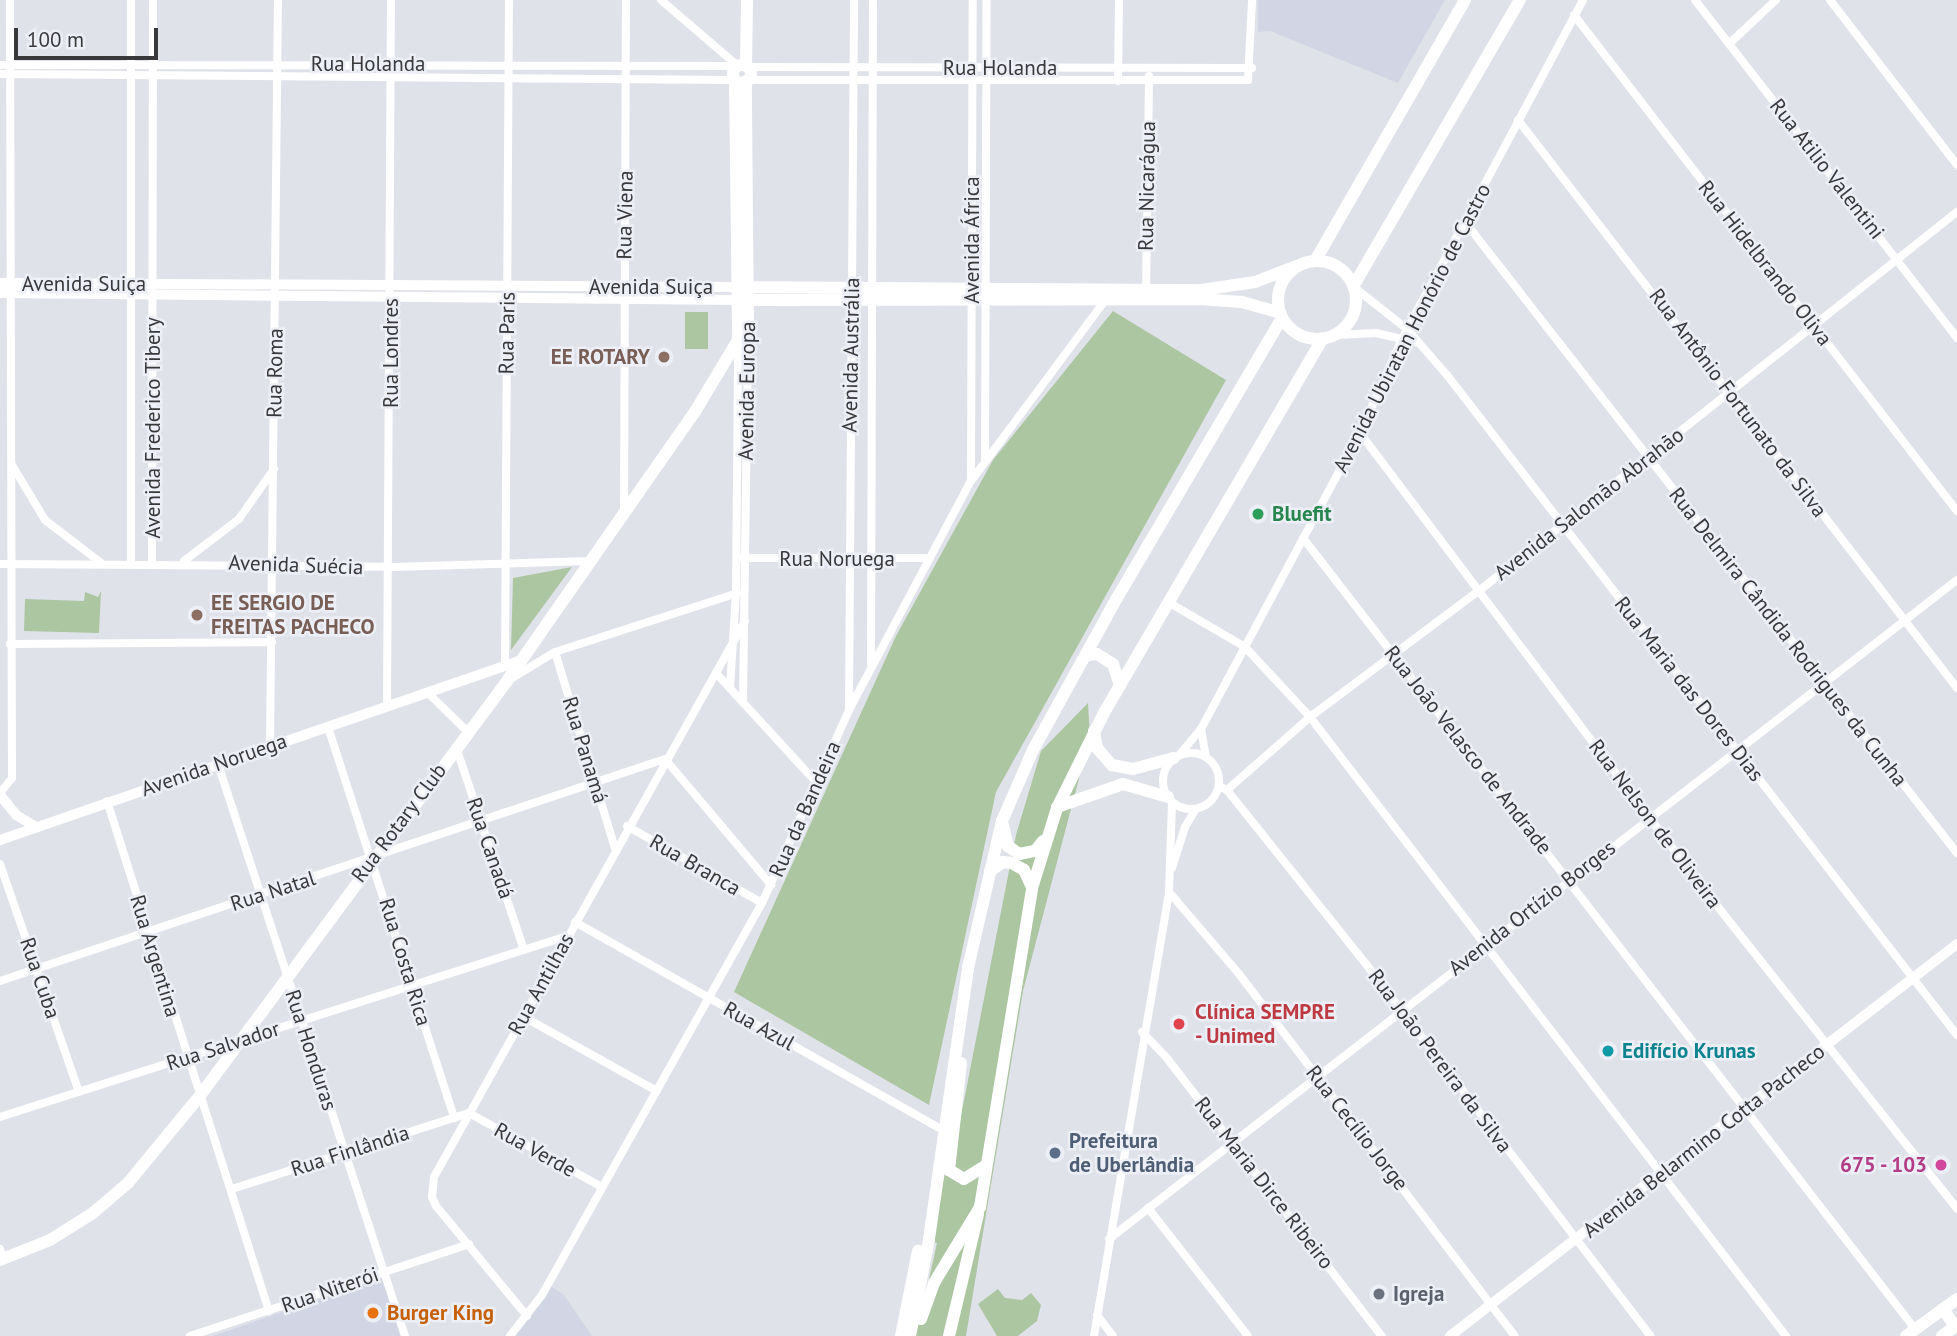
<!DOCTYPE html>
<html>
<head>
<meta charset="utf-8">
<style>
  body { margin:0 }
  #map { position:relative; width:1957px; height:1336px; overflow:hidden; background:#e0e2e9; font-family:"PT Sans",sans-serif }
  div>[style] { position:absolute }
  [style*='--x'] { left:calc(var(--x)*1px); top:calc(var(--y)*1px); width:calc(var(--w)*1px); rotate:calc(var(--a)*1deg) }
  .built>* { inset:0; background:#d2d6e4 }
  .green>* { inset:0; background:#acc6a2; transform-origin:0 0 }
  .minor>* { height:8px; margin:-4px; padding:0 4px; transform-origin:4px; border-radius:4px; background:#fff }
  .minor>.ring { margin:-4px; padding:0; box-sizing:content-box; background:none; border:8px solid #fff; border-radius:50% }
  .tertiary>* { height:10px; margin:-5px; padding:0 5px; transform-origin:5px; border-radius:5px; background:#fff }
  .secondary>* { height:12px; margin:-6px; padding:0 6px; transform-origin:6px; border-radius:6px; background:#fff }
  .secondary>.ring { margin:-6px; padding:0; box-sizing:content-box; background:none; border:12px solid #fff; border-radius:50% }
  .primary>* { height:12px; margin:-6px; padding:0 6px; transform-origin:6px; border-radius:6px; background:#fff }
  .primary>.ring { margin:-6px; padding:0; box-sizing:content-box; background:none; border:12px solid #fff; border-radius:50% }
  .dots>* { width:19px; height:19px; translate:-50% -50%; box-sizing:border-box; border:4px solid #edeff6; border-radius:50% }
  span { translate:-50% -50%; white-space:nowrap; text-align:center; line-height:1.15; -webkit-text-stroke:5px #edeff6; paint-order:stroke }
  .street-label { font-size:21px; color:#39393c }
  .education-label { font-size:21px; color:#785e54; font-weight:700 }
  .right { translate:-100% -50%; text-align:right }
  .left { translate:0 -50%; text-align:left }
  .leisure-label { font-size:21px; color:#27864d; font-weight:700 }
  .health-label { font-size:21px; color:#be3a42; font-weight:700 }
  .culture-label { font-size:21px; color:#0d838f; font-weight:700 }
  .service-label { font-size:21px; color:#4e5e75; font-weight:700 }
  .hotel-label { font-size:21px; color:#b23c85; font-weight:700 }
  .worship-label { font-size:21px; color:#5b616d; font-weight:700 }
  .food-label { font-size:21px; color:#c56008; font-weight:700 }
  .scale { position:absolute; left:14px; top:28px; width:144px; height:32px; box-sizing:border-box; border:4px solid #39393c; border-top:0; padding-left:9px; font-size:21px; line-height:24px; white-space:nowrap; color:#39393c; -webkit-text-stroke:5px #edeff6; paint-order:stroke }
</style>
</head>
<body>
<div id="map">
  <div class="built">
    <div style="clip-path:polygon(1258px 0,1445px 0,1398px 83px,1270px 31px,1258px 32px)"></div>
    <div style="clip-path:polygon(384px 1277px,405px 1336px,212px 1336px)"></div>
    <div style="clip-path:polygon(548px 1284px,564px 1295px,592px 1336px,510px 1336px)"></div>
  </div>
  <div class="green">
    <div style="clip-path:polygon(1113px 311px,1226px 380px,996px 792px,929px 1105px,734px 992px,896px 636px,993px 460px)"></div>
    <div style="left:708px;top:312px;width:37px;height:23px;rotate:90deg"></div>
    <div style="clip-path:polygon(572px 567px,511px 650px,513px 578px)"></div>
    <div style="clip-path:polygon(101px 591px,99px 633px,24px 631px,25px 599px,84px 601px,85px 592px,98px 597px)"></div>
    <div style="clip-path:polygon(1088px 703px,1090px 737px,1023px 991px,966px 1336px,909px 1336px,922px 1311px,937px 1243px,932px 1242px,946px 1167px,951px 1167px,1016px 835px,1041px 751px)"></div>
    <div style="clip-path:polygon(998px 1289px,1005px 1298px,1022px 1300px,1031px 1293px,1041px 1305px,1037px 1321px,1018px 1336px,997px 1336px,978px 1304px)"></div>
  </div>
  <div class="minor">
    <div style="--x:661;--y:0;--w:101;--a:40.6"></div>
    <div style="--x:1695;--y:0;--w:428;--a:52.2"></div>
    <div style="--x:1830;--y:0;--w:208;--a:52.4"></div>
    <div style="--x:1574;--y:15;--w:627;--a:52.33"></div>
    <div style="--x:1730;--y:43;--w:63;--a:-43.1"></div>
    <div style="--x:0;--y:65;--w:737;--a:0.08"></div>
    <div style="--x:748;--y:67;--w:504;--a:0.11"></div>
    <div style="--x:0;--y:74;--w:735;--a:0.47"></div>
    <div style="--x:748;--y:80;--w:500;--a:0"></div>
    <div style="--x:1248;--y:80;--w:80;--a:-87.1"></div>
    <div style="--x:1118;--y:81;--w:81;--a:-89.3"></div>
    <div style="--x:1518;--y:120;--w:718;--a:52.3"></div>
    <div style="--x:1465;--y:222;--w:800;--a:52.06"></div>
    <div style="--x:1355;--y:288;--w:66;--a:38.3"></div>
    <div style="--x:1407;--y:329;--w:61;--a:49"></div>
    <div style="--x:1447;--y:375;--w:834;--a:52.31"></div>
    <div style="--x:1146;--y:294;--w:218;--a:-89.2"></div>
    <div style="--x:1335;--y:335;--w:41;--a:-2.8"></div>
    <div style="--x:1376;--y:333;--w:44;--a:13.1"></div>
    <div style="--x:1360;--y:433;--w:557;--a:53.03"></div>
    <div style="--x:1695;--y:878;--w:422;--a:51.6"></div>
    <div style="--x:985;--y:459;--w:459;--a:-89.8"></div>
    <div style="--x:12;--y:465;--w:64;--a:59"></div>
    <div style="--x:45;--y:520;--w:69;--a:37.4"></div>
    <div style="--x:971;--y:480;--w:480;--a:-89.8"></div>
    <div style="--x:624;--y:511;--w:511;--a:-89.78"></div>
    <div style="--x:1303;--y:538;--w:1000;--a:52.27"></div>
    <div style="--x:740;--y:558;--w:190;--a:0"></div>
    <div style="--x:184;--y:561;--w:69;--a:-37.4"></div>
    <div style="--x:239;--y:519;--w:61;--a:-55"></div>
    <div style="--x:131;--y:563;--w:563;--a:-90"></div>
    <div style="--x:152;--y:563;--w:563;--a:-89.9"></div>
    <div style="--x:0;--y:564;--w:391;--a:0.4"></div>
    <div style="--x:391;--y:567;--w:201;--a:-1.7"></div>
    <div style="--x:1168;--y:602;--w:89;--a:30.3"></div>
    <div style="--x:1245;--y:647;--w:96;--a:47.1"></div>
    <div style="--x:1310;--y:717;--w:781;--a:52.44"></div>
    <div style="--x:10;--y:644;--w:262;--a:-0.4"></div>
    <div style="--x:555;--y:652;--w:205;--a:73"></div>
    <div style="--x:871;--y:664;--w:664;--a:-89.83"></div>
    <div style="--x:505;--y:666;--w:666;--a:-89.66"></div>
    <div style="--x:716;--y:673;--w:147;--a:47.5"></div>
    <div style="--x:512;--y:678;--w:50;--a:-31.2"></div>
    <div style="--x:555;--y:652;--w:192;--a:-17.9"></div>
    <div style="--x:730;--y:688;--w:95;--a:-86.4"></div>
    <div style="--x:736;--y:593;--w:250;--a:-89.5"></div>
    <div style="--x:427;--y:692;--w:56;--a:44.3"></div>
    <div style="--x:743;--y:702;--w:368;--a:-89.2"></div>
    <div style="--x:387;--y:706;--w:706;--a:-89.68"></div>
    <div style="--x:849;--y:707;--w:707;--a:-89.59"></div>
    <div style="--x:328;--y:727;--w:411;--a:72.1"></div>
    <div style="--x:1201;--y:729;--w:27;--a:80"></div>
    <div style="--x:270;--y:746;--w:746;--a:-89.39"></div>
    <div style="--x:456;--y:747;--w:214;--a:71.5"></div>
    <div class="ring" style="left:1163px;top:753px;width:48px;height:48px"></div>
    <div style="--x:1180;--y:754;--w:33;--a:-50"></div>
    <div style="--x:1201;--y:729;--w:336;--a:-61.8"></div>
    <div style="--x:1360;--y:433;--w:103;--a:-65.9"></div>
    <div style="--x:1402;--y:339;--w:384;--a:-61.9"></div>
    <div style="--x:218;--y:764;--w:602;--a:71.9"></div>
    <div style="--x:1219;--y:786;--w:9;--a:27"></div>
    <div style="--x:1227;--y:790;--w:111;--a:-41.3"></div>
    <div style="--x:1310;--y:717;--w:212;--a:-36.8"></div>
    <div style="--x:1480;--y:590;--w:609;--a:-38.4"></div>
    <div style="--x:1227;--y:790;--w:223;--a:51.4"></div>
    <div style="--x:1366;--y:964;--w:468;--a:52.6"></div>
    <div style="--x:0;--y:793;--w:19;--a:-51"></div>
    <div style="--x:12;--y:778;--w:778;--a:-90.15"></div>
    <div style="--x:107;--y:801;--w:535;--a:72.38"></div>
    <div style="--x:627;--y:826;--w:155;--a:29.7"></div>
    <div style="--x:0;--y:864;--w:241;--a:70.9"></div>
    <div style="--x:1172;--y:868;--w:43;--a:-72.4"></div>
    <div style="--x:1185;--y:827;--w:21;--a:-59"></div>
    <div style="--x:1169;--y:892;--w:108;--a:49.5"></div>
    <div style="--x:1239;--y:974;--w:455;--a:52.7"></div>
    <div style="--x:575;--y:922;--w:422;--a:29.5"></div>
    <div style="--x:0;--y:981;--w:701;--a:-18.46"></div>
    <div style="--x:665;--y:759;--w:165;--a:49.9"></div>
    <div style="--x:524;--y:1017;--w:152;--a:29.1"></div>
    <div style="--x:1142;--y:1032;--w:35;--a:46"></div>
    <div style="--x:1166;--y:1057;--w:353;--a:52.3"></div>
    <div style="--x:469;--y:1113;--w:152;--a:29.1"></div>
    <div style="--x:0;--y:1117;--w:595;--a:-17.7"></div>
    <div style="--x:232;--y:1189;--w:249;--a:-17.8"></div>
    <div style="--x:1148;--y:1208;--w:162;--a:52"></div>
    <div style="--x:1109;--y:1239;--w:1074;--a:-37.85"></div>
    <div style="--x:0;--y:1249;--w:11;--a:75"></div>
    <div style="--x:1097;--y:1315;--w:26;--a:53"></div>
    <div style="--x:527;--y:1316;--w:143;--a:-129.6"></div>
    <div style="--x:436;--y:1206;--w:10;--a:-114"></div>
    <div style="--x:432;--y:1197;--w:20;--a:-84"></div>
    <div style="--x:434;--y:1177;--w:637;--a:-60.78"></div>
    <div style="--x:190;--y:1336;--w:294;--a:-18.2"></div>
    <div style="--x:510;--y:1336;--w:52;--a:-52"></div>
    <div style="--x:542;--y:1295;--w:450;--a:-60.7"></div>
    <div style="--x:762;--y:903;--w:212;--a:-65.7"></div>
    <div style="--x:849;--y:710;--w:259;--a:-62"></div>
    <div style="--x:971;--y:481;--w:228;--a:-53.4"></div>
    <div style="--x:1094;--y:1336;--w:450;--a:-80.4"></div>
    <div style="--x:1169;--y:892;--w:90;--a:-88.1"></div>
  </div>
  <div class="tertiary">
    <div style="--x:0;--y:283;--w:737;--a:0.31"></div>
    <div style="--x:0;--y:293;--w:737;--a:0.54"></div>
    <div style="--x:0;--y:795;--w:26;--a:51"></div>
    <div style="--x:16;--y:815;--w:21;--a:31"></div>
    <div style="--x:0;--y:840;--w:552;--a:-19.03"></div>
    <div style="--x:1450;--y:1336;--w:641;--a:-37.71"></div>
  </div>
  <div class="secondary">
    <div class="ring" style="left:733px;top:65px;width:6px;height:6px"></div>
    <div style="--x:746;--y:66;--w:66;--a:-89.1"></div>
    <div style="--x:735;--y:80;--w:260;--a:89.3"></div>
    <div style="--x:737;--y:287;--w:464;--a:0.4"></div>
    <div style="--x:1201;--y:290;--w:55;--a:-8.4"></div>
    <div style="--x:1255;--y:282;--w:45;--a:-20.9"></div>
    <div style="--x:737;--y:300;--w:463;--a:-0.1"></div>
    <div style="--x:1200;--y:299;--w:42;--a:4.1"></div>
    <div style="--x:1242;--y:302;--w:40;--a:16"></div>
    <div style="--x:0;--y:1260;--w:54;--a:-21.8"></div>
    <div style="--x:50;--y:1240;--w:51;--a:-32.1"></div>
    <div style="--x:93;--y:1213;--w:46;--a:-40.6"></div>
    <div style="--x:128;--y:1183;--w:112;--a:-50.5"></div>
    <div style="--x:199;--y:1097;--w:518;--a:-53.48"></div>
    <div style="--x:507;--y:681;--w:330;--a:-55.1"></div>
    <div style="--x:696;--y:410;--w:82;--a:-59"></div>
    <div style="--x:738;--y:340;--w:12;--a:-31"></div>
    <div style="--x:748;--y:334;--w:253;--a:-90.5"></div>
    <div style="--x:1943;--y:1309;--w:21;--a:55"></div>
    <div style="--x:1906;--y:1336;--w:63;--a:-36"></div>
    <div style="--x:1942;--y:1336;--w:19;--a:-36"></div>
  </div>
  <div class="primary">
    <div class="ring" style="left:1278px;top:261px;width:66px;height:66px"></div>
    <div style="--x:1315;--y:261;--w:301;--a:-60.1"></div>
    <div style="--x:1354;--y:285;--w:330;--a:-59.8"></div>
    <div style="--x:1087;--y:655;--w:10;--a:-6"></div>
    <div style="--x:1097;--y:654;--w:19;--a:32"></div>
    <div style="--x:1113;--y:664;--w:23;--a:72"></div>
    <div style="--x:1094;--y:731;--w:17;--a:80"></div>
    <div style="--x:1097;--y:748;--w:23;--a:49"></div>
    <div style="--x:1112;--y:765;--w:21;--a:11"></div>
    <div style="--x:1133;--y:769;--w:42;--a:-15"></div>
    <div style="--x:1057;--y:807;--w:70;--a:-19.2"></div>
    <div style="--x:1123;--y:784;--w:47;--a:16.1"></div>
    <div style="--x:1003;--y:825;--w:22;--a:77"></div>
    <div style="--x:1008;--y:846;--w:14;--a:36"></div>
    <div style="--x:1019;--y:854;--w:16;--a:-11"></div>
    <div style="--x:1035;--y:851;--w:13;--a:-51"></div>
    <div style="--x:990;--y:871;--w:16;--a:-35"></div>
    <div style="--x:1003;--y:862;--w:9;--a:6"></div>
    <div style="--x:1012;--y:863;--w:14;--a:30"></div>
    <div style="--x:1024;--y:870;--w:19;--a:65"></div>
    <div style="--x:961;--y:1063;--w:108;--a:96.4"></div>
    <div style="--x:949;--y:1170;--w:17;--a:31"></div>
    <div style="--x:964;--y:1179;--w:25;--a:-32"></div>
    <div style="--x:921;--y:1319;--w:38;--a:-70"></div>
    <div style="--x:934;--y:1283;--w:89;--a:-58.8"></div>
    <div style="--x:980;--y:1207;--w:323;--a:-80.7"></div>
    <div style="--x:1032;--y:888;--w:84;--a:-72.6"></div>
    <div style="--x:1057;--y:808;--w:108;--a:-63.7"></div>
    <div style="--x:1105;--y:711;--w:431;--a:-59.7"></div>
    <div style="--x:901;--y:1336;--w:87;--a:-78.7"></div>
    <div style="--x:910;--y:1336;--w:99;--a:-78.9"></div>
    <div style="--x:929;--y:1239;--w:274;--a:-81.8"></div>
    <div style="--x:968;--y:968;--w:151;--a:-77"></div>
    <div style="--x:1002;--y:821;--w:77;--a:-66.4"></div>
    <div style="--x:1033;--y:750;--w:174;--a:-61.1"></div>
    <div style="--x:1117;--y:598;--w:325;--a:-59.5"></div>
    <div style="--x:949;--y:1336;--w:125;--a:-76.6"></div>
  </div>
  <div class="dots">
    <div style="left:664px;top:357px;background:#8d6e63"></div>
    <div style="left:1258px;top:514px;background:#2e9e5b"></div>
    <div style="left:197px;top:615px;background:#8d6e63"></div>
    <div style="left:1179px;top:1024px;background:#e0444e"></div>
    <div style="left:1608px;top:1051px;background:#0f9aa8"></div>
    <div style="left:1055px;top:1153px;background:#5c6f8a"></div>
    <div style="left:1941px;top:1165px;background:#d1479c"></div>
    <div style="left:1379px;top:1294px;background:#6b7280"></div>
    <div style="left:373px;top:1313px;background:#e8710a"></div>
  </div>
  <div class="street-label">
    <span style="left:368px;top:64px">Rua Holanda</span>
    <span style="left:1000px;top:68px">Rua Holanda</span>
    <span style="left:1827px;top:169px;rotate:52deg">Rua Atilio Valentini</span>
    <span style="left:1147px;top:186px;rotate:-89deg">Rua Nicarágua</span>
    <span style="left:625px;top:215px;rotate:-89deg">Rua Viena</span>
    <span style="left:972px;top:240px;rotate:-90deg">Avenida África</span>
    <span style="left:1765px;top:263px;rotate:52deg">Rua Hidelbrando Oliva</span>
    <span style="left:84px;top:284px">Avenida Suiça</span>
    <span style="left:651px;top:287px">Avenida Suiça</span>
    <span style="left:1412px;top:328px;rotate:-63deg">Avenida Ubiratan Honório de Castro</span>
    <span style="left:507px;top:333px;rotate:-89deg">Rua Paris</span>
    <span style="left:391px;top:353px;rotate:-90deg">Rua Londres</span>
    <span style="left:851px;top:355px;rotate:-89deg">Avenida Austrália</span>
    <span style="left:275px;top:373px;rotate:-89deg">Rua Roma</span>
    <span style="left:747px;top:391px;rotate:-89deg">Avenida Europa</span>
    <span style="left:1738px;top:403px;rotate:53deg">Rua Antônio Fortunato da Silva</span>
    <span style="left:153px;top:428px;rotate:-90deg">Avenida Frederico Tibery</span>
    <span style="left:1589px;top:504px;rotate:-38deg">Avenida Salomão Abrahão</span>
    <span style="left:837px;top:559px">Rua Noruega</span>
    <span style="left:296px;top:565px;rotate:2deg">Avenida Suécia</span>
    <span style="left:1788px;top:637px;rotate:52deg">Rua Delmira Cândida Rodrigues da Cunha</span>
    <span style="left:1689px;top:689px;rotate:52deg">Rua Maria das Dores Dias</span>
    <span style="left:585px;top:750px;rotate:73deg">Rua Panamá</span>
    <span style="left:1468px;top:750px;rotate:52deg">Rua João Velasco de Andrade</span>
    <span style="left:214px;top:765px;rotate:-19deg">Avenida Noruega</span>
    <span style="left:805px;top:809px;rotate:-66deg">Rua da Bandeira</span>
    <span style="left:399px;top:823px;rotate:-53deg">Rua Rotary Club</span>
    <span style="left:1655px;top:824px;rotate:53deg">Rua Nelson de Oliveira</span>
    <span style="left:490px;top:848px;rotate:71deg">Rua Canadá</span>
    <span style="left:695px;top:865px;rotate:30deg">Rua Branca</span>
    <span style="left:273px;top:891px;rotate:-18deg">Rua Natal</span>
    <span style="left:1532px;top:908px;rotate:-38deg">Avenida Ortízio Borges</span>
    <span style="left:155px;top:956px;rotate:73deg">Rua Argentina</span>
    <span style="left:405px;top:962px;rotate:73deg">Rua Costa Rica</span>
    <span style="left:40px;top:978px;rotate:71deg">Rua Cuba</span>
    <span style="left:541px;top:984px;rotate:-61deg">Rua Antilhas</span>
    <span style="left:759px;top:1026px;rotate:29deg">Rua Azul</span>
    <span style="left:223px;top:1046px;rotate:-18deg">Rua Salvador</span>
    <span style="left:311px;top:1050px;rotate:72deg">Rua Honduras</span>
    <span style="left:1440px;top:1061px;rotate:53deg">Rua João Pereira da Silva</span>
    <span style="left:1357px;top:1128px;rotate:52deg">Rua Cecílio Jorge</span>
    <span style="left:1704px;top:1141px;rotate:-38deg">Avenida Belarmino Cotta Pacheco</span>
    <span style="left:535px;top:1150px;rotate:29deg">Rua Verde</span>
    <span style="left:350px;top:1151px;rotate:-18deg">Rua Finlândia</span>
    <span style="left:1264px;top:1183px;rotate:52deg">Rua Maria Dirce Ribeiro</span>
    <span style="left:330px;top:1290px;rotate:-19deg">Rua Niterói</span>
  </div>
  <div class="education-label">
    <span class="right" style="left:650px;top:357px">EE ROTARY</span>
    <span class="left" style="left:211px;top:615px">EE SERGIO DE<br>FREITAS PACHECO</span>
  </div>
  <div class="leisure-label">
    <span class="left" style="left:1272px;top:514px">Bluefit</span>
  </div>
  <div class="health-label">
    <span class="left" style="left:1195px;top:1024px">Clínica SEMPRE<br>- Unimed</span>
  </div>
  <div class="culture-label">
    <span class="left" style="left:1622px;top:1051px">Edifício Krunas</span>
  </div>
  <div class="service-label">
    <span class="left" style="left:1069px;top:1153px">Prefeitura<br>de Uberlândia</span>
  </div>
  <div class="hotel-label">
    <span class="right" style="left:1927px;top:1165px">675 - 103</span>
  </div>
  <div class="worship-label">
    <span class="left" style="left:1393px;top:1294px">Igreja</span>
  </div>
  <div class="food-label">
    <span class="left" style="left:387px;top:1313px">Burger King</span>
  </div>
  <div class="scale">100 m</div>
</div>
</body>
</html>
